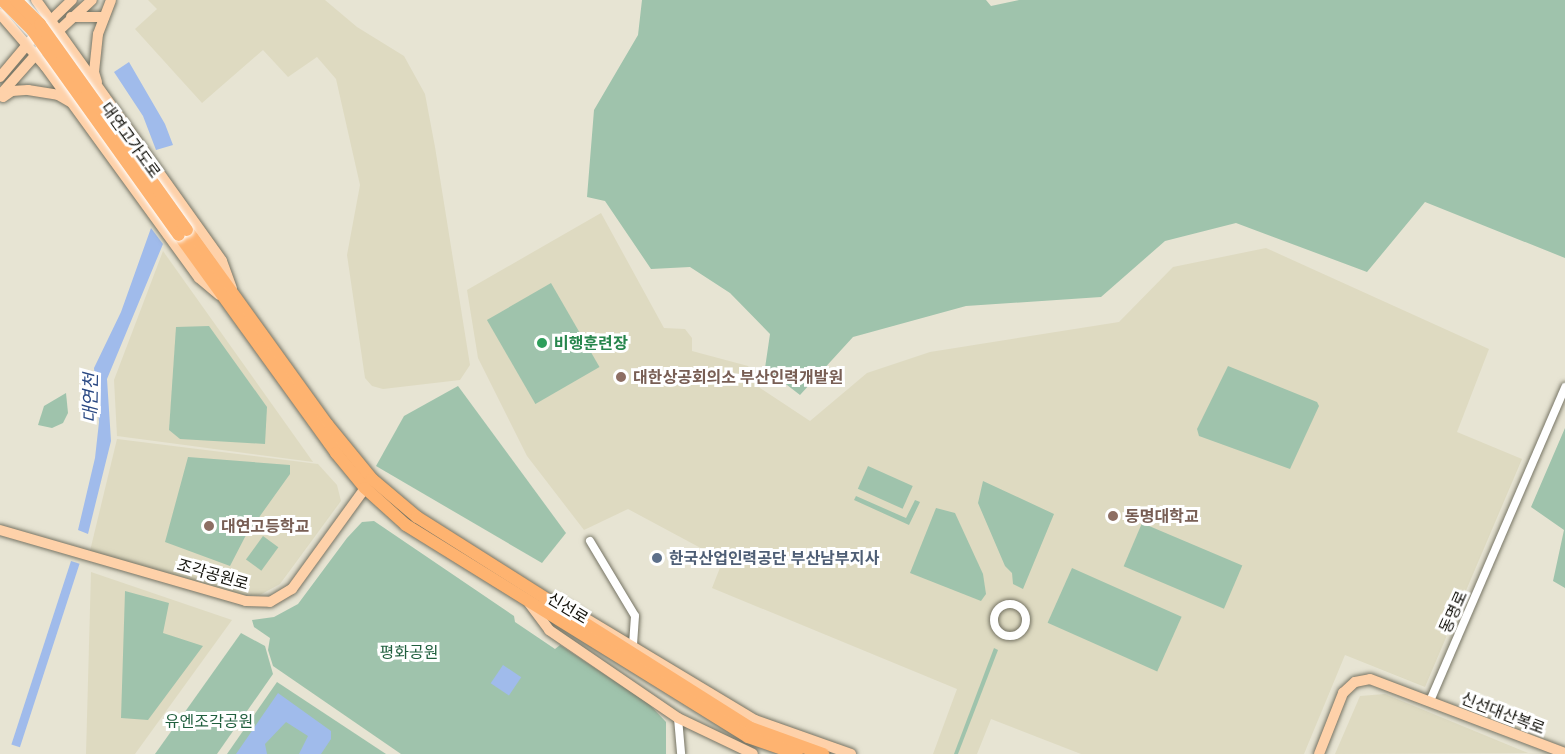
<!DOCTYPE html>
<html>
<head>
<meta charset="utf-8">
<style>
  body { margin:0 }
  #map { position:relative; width:1565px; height:754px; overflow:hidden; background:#e7e4d3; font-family:"PT Sans","Noto Sans KR",sans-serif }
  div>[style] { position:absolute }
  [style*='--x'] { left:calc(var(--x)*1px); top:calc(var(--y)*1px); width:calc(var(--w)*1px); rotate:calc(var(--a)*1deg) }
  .built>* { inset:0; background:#dedac1 }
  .green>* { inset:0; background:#9fc3ac; transform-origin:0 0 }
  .water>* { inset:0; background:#a0bbeb; transform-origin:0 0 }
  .roads { filter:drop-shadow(0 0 2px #767464) drop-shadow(0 0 2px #767464) }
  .minor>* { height:8px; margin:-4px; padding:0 4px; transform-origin:4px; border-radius:4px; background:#fff }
  .minor>.ring { margin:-4px; padding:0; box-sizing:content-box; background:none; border:8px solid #fff; border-radius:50% }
  .major>* { height:10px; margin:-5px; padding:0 5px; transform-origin:5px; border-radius:5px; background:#fed1a9 }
  .highway>* { height:12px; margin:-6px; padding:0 6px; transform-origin:6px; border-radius:6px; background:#feb370 }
  .bridges { filter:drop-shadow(0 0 2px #fff) drop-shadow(0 0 2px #fff) }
  .highway-bridge>* { height:12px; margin:-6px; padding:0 6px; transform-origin:6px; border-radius:6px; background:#feb370 }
  .dots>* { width:16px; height:16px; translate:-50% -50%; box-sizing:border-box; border:3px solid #fff; border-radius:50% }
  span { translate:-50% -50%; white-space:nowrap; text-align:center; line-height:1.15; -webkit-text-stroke:6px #fff; paint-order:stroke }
  .street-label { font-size:16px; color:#12110b }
  .leisure-label { font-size:16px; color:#27864d; font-weight:700 }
  .left { translate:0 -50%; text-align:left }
  .education-label { font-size:16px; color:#785e54; font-weight:700 }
  .service-label { font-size:16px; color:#4e5e75; font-weight:700 }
  .park-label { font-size:16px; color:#205f3e }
  .water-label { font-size:18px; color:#294883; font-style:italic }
</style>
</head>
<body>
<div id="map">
  <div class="built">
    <div style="clip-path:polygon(148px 0,325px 0,357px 27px,404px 56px,425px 94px,435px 147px,470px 365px,460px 380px,383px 389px,372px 386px,365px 378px,347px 255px,360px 185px,336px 79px,317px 57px,288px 77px,263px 50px,202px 103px,135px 29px,157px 9px)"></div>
    <div style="clip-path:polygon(601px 213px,664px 328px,685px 329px,692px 338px,692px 351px,748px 366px,760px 388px,810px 421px,867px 373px,930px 352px,1119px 322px,1173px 267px,1266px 248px,1489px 349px,1457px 432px,1522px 459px,1425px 687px,1345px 655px,1304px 754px,1081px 754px,991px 719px,977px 754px,933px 754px,957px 689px,712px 588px,723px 560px,628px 509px,584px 530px,527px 456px,478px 358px,467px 290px)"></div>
    <div style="clip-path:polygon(163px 251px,313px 462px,117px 436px,114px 380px)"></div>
    <div style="clip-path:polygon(117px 439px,318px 464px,337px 485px,341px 501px,280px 584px,260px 595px,241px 595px,90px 551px)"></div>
    <div style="clip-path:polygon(91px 572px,232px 620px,135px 754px,86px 754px)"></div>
    <div style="clip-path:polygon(1385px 694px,1528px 753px,1335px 754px,1360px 696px)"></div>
  </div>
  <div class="green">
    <div style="clip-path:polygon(642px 0,986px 0,991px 6px,1019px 0,1565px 0,1565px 258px,1425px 202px,1367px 272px,1236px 223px,1165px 241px,1101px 297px,966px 306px,853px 337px,800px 395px,765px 368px,770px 334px,730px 293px,690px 267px,651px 269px,605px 201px,587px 197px,594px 110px,638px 35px)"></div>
    <div style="left:551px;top:283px;width:97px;height:74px;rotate:60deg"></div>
    <div style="clip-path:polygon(209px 326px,267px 407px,265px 444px,180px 439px,169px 430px,176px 327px)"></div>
    <div style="clip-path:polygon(1228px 366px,1317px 402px,1319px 406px,1290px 469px,1199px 436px,1197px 429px)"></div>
    <div style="clip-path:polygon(458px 386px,566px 533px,542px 563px,376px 466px,404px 416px)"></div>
    <div style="clip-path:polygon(66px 393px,68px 413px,63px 423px,52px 428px,38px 425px,44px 406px)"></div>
    <div style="clip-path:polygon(1565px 428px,1565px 588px,1553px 581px,1564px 530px,1531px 507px)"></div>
    <div style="clip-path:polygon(188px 457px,290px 465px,290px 474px,245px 537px,230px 566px,165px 542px)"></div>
    <div style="left:868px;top:466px;width:49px;height:25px;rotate:24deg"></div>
    <div style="clip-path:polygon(983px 481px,1054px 514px,1023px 589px,1013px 584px,1012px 573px,1005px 566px,978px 503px)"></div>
    <div style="clip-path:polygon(856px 496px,906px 518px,915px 500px,920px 502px,909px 525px,854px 500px)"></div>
    <div style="clip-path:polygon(936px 508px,955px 513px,983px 574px,986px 594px,981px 601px,910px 573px)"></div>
    <div style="clip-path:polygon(374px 521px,514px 616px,515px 622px,555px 649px,560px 645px,649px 704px,666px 722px,666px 754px,401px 754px,273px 666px,268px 650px,270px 638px,254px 627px,252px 620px,274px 617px,298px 604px,347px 538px,362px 522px)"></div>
    <div style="left:1142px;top:523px;width:109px;height:47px;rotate:23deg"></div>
    <div style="left:263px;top:536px;width:19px;height:29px;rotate:36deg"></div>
    <div style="left:1072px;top:568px;width:120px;height:60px;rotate:24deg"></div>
    <div style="clip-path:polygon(125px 591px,169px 603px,163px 633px,203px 646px,148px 720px,121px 718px)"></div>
    <div style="clip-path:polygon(241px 633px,265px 646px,273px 674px,217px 754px,155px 754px)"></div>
    <div style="clip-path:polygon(994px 648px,998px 650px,958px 754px,954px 754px)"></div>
    <div style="clip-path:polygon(277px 682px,386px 754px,227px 754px)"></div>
  </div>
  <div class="water">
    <div style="clip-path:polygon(129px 62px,165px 124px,173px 145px,156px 150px,143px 116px,114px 72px)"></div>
    <div style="clip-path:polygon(151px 228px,163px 244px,107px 379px,111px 441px,88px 534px,78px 530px,95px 458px,99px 422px,94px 368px,121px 312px)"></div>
    <div style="left:71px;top:561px;width:9px;height:193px;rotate:18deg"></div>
    <div style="left:503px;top:665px;width:22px;height:22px;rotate:34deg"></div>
    <div style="clip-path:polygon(278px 693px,331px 731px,331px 739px,321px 754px,299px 754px,308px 736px,286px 722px,265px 744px,267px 754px,236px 754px)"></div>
  </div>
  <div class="roads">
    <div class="minor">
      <div style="--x:590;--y:541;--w:87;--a:59"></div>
      <div style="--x:635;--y:616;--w:30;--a:94"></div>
      <div class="ring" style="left:994px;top:604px;width:24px;height:24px"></div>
      <div style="--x:1430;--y:701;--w:342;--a:-66.7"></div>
      <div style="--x:678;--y:718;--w:36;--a:85"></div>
    </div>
    <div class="major">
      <div style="--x:36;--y:0;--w:320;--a:54.5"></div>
      <div style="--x:222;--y:261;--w:29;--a:70"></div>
      <div style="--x:0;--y:14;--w:69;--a:49.1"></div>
      <div style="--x:45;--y:66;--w:262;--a:54"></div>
      <div style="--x:199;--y:278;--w:26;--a:40"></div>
      <div style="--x:71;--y:17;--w:33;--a:0"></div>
      <div style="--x:46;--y:25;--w:36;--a:-44"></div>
      <div style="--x:55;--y:34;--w:50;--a:-42.6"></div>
      <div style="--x:0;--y:77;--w:48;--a:-50"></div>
      <div style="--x:97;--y:82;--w:10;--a:-107"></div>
      <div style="--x:94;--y:72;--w:38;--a:-84"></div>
      <div style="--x:98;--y:34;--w:36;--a:-69"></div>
      <div style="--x:0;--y:95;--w:60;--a:-48.4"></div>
      <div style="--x:3;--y:97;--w:11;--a:-34"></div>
      <div style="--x:12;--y:91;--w:16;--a:-4"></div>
      <div style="--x:28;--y:90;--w:30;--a:9"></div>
      <div style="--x:58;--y:95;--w:14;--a:30"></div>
      <div style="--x:0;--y:530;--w:256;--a:16.1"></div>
      <div style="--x:246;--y:601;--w:24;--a:2"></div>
      <div style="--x:270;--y:602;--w:26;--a:-31"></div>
      <div style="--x:292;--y:589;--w:125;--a:-54.1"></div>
      <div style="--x:557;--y:601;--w:231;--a:31"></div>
      <div style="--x:755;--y:720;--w:102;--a:19.5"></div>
      <div style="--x:529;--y:603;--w:34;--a:53"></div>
      <div style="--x:549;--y:630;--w:156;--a:34.3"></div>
      <div style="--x:678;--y:718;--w:83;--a:25.6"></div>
      <div style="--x:1319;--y:754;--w:66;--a:-68.5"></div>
      <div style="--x:1343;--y:693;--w:16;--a:-43"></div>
      <div style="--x:1355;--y:682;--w:15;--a:-11"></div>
      <div style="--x:1370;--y:679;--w:209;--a:20.8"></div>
    </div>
    <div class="highway">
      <div style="--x:187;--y:230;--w:239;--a:54.2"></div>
      <div style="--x:327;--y:424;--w:71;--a:50.7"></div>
      <div style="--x:372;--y:479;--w:59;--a:40.2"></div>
      <div style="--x:417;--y:517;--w:395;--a:32.3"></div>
      <div style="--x:751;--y:728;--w:77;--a:19.9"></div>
      <div style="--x:179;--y:235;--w:269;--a:54.2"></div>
      <div style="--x:336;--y:453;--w:45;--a:50.4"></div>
      <div style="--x:365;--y:488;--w:55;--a:42.1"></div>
      <div style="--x:406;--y:525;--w:402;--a:31.8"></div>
      <div style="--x:748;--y:737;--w:52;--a:19.1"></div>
    </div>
  </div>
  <div class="bridges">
    <div class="highway-bridge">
      <div style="--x:2;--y:0;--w:42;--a:45"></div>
      <div style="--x:32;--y:30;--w:252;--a:54.4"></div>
      <div style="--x:16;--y:0;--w:34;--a:45"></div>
      <div style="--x:40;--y:24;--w:253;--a:54.5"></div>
    </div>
  </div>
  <div class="dots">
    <div style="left:542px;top:343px;background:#2e9e5b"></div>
    <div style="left:621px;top:377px;background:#8d6e63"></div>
    <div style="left:1113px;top:516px;background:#8d6e63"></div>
    <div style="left:209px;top:526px;background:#8d6e63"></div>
    <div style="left:657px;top:558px;background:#5c6f8a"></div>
  </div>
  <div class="street-label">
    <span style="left:131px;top:140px;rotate:54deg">대연고가도로</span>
    <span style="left:213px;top:574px;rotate:16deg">조각공원로</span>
    <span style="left:568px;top:608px;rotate:31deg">신선로</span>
    <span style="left:1453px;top:612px;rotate:-66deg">동명로</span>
    <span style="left:1503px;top:713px;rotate:21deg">신선대산복로</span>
  </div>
  <div class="leisure-label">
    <span class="left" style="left:554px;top:343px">비행훈련장</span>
  </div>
  <div class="education-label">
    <span class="left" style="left:633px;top:377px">대한상공회의소 부산인력개발원</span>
    <span class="left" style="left:1125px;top:516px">동명대학교</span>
    <span class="left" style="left:221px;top:526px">대연고등학교</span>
  </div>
  <div class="service-label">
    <span class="left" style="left:669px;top:558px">한국산업인력공단 부산남부지사</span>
  </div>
  <div class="park-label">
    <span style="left:409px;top:652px">평화공원</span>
    <span style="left:209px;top:721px">유엔조각공원</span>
  </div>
  <div class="water-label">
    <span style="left:91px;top:398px;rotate:-89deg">대연천</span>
  </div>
</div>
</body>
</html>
